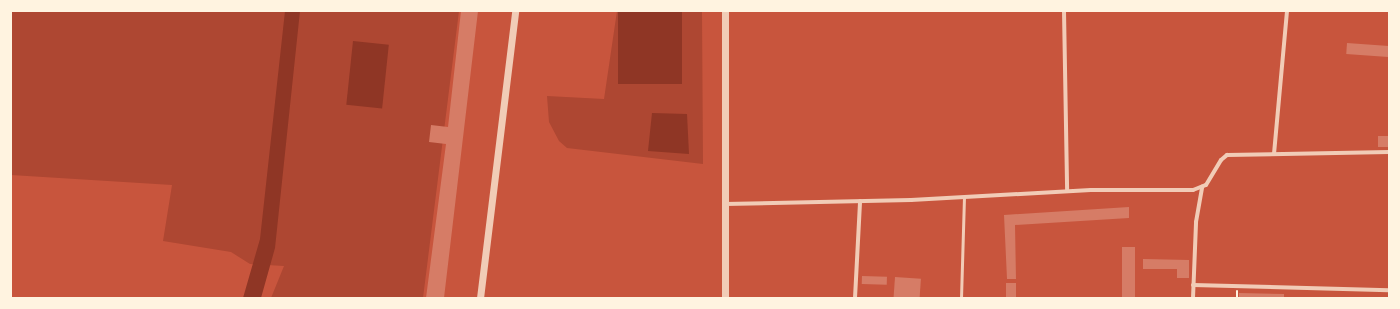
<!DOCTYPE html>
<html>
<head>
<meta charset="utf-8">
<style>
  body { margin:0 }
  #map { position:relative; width:1400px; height:309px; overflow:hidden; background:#c8553d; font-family:"Noto Sans",sans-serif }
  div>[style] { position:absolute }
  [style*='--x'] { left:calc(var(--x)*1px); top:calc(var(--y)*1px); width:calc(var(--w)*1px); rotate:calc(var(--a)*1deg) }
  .green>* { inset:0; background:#ae4732 }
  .water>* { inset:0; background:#8f3625; transform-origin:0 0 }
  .building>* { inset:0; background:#d67c66; transform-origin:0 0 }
  .path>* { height:2px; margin:-1px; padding:0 1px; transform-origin:1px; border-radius:1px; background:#fff3e0 }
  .service>* { height:3px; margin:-1.5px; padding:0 1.5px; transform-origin:1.5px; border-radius:1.5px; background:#f1ccb7 }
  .minor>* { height:4px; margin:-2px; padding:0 2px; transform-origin:2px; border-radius:2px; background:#f1ccb7 }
  .tertiary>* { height:7px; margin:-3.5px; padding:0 3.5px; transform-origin:3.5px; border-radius:3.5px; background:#f1ccb7 }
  span { translate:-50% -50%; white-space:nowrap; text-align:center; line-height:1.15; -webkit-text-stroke:4px #fff3e0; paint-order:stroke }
  .frame { position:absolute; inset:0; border:12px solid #fff3e0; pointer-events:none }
</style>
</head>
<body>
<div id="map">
  <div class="green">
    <div style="clip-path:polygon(11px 11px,459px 11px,423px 298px,271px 298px,284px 266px,250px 264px,231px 252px,163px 241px,172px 185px,11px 175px)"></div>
    <div style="clip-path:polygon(617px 11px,702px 11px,703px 164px,567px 148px,559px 141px,549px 122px,547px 96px,604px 99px)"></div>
  </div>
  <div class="water">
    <div style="clip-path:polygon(285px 11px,300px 11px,275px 248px,261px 298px,243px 298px,260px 239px)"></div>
    <div style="left:618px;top:11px;width:64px;height:73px"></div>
    <div style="left:353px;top:41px;width:36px;height:64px;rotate:6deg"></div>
    <div style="clip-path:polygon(652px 113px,687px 114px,689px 154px,648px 151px)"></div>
  </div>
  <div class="building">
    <div style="clip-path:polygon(461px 11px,478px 11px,444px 298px,426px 298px,446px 144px,429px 142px,431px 125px,448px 127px)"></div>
    <div style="left:1347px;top:43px;width:42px;height:11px;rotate:4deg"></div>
    <div style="left:1378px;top:136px;width:11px;height:11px"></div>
    <div style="clip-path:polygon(1129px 207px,1129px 218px,1015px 225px,1016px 279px,1007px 279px,1004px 215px)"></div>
    <div style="left:1122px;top:247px;width:13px;height:51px"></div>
    <div style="clip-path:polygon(1143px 259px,1189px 260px,1189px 278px,1177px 278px,1177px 269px,1143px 269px)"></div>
    <div style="left:862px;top:276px;width:25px;height:8px;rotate:2deg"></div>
    <div style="left:895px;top:277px;width:26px;height:21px;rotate:4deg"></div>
    <div style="left:1006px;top:283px;width:10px;height:15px"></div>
    <div style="clip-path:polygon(1239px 293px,1284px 294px,1284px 298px,1239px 298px)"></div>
  </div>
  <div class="path">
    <div style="--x:1237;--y:298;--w:7;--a:-90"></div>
  </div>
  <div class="service">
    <div style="--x:961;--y:298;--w:101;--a:-88.3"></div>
  </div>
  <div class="minor">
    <div style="--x:1064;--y:11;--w:180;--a:89"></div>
    <div style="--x:1274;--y:154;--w:144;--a:-84.8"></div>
    <div style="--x:725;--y:204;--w:186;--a:-1.2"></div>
    <div style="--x:911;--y:200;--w:180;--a:-3.2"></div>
    <div style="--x:1091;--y:190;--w:102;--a:0"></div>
    <div style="--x:1193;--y:190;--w:14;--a:-21"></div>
    <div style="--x:1206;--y:185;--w:29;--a:-59"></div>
    <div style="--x:1221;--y:160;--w:8;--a:-40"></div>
    <div style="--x:1227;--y:155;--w:162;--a:-1.1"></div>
    <div style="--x:1193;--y:285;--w:196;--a:1.5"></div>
    <div style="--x:855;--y:298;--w:97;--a:-87"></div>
    <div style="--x:1193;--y:298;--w:76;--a:-87.7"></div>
    <div style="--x:1196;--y:222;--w:36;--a:-80"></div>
  </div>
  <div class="tertiary">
    <div style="--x:725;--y:11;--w:287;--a:90"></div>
    <div style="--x:480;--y:298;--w:289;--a:-83"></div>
  </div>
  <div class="frame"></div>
</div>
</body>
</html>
